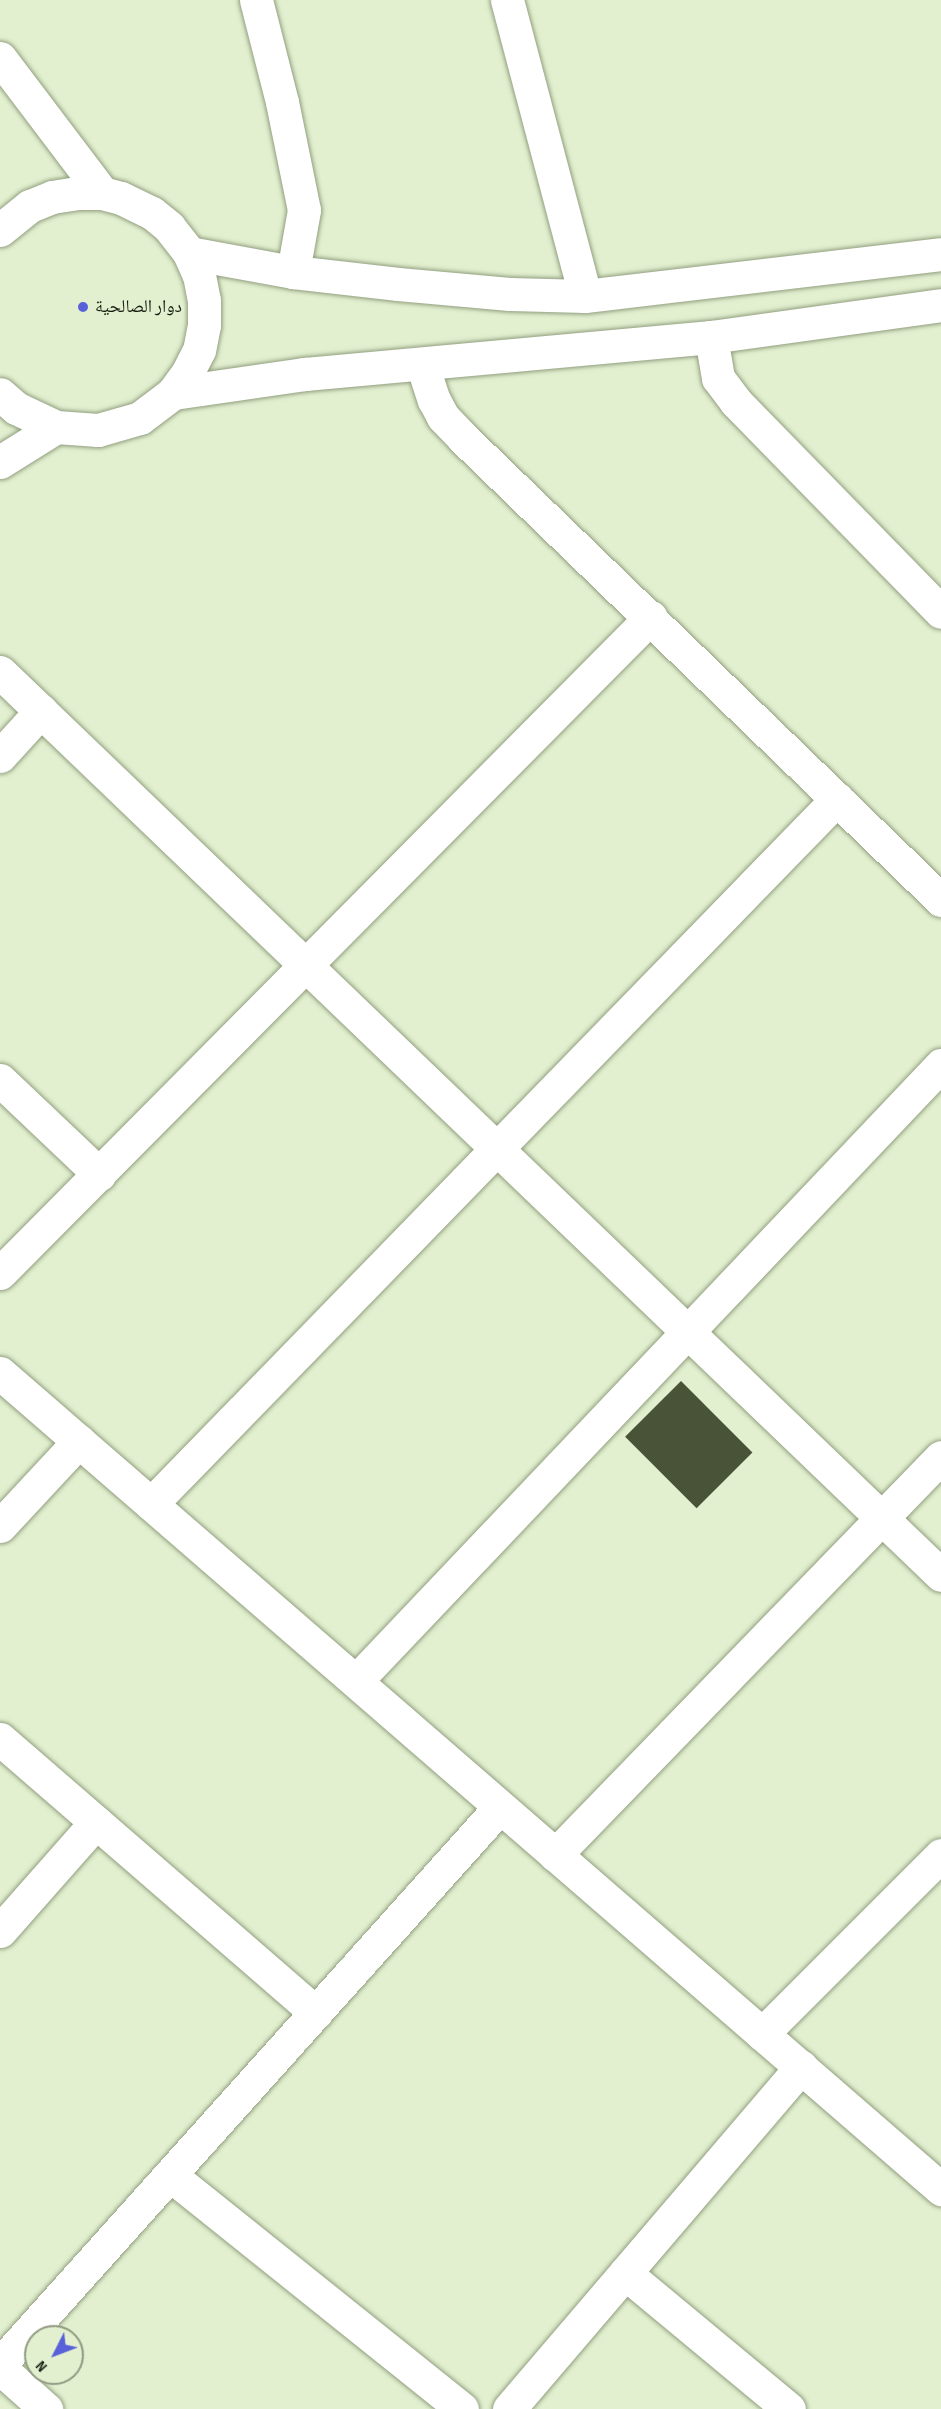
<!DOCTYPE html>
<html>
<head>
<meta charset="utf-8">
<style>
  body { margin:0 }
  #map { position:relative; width:941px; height:2409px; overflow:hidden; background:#e2f0cf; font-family:"Sofia Sans Condensed","Noto Naskh Arabic",sans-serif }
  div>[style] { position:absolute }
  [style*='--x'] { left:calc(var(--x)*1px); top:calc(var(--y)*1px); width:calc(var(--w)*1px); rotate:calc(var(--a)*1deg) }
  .building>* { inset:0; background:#485337; transform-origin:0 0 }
  .roads { filter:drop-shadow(0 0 2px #929f80) drop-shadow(0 0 2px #929f80) }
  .minor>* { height:33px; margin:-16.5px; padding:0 16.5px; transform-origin:16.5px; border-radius:16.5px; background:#fff }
  .tertiary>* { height:33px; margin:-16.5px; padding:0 16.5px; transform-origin:16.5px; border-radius:16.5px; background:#fff }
  .secondary>* { height:33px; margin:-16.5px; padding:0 16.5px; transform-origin:16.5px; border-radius:16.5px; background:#fff }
  .dots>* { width:16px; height:16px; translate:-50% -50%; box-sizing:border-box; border:3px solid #e2f0cf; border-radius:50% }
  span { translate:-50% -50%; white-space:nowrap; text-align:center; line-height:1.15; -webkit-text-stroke:6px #e2f0cf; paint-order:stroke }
  .poi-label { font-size:18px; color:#171c10 }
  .left { translate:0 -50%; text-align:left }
  .north { position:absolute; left:24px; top:2325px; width:60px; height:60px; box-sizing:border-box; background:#e2f0cf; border:2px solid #919b83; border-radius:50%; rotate:228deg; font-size:16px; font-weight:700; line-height:24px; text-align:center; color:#171c10 }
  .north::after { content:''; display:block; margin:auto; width:21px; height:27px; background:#5961d8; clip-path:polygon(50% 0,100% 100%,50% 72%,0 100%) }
</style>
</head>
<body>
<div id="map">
  <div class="building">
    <div style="left:681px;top:1381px;width:101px;height:79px;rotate:45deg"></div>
  </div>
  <div class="roads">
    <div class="minor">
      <div style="--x:256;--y:0;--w:105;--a:75.7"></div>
      <div style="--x:282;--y:102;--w:110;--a:78.5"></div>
      <div style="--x:304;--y:210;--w:63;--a:100.1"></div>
      <div style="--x:507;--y:0;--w:306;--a:75.2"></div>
      <div style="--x:711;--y:337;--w:42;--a:80.3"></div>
      <div style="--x:718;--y:378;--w:30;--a:53"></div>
      <div style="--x:736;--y:402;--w:293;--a:45.7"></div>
      <div style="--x:422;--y:364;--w:38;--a:72"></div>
      <div style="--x:434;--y:400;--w:19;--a:62"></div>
      <div style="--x:443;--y:417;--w:29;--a:46"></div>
      <div style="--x:463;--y:438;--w:665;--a:44.02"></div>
      <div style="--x:0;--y:756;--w:61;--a:-47.7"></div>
      <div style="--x:0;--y:1080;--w:137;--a:43.5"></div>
      <div style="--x:0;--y:1273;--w:924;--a:-45.22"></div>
      <div style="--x:0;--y:1373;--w:1246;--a:40.93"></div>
      <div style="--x:151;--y:1504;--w:984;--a:-45.78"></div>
      <div style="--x:0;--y:1526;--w:116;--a:-47.1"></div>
      <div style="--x:356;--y:1681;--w:850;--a:-46.48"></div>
      <div style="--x:0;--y:1739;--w:418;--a:40.9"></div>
      <div style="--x:555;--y:1855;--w:554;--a:-45.88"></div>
      <div style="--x:0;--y:1931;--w:145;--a:-48.6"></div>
      <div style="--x:762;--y:2034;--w:253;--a:-45"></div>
      <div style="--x:170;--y:2175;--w:374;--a:38.7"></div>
      <div style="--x:625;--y:2273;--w:213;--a:39.7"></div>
      <div style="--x:0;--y:2368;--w:62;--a:41.7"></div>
      <div style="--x:509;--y:2409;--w:450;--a:-49.5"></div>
    </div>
    <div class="tertiary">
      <div style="--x:189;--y:253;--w:106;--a:10.4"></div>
      <div style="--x:293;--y:272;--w:106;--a:6.5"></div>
      <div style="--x:398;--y:284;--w:112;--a:5.1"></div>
      <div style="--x:510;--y:294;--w:75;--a:1.5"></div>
      <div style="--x:585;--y:296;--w:358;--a:-6.7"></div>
      <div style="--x:173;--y:393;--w:133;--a:-8.2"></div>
      <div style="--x:305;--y:374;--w:408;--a:-5.2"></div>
      <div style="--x:711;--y:337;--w:232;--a:-7.9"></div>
      <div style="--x:0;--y:672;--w:1304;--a:43.82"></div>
      <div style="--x:0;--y:2364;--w:748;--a:-48.09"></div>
    </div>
    <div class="secondary">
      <div style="--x:0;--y:58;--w:169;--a:52.9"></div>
      <div style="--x:0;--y:230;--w:38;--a:-39"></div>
      <div style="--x:30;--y:206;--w:24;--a:-22"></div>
      <div style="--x:52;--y:197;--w:25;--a:-9"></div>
      <div style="--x:77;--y:193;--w:25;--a:0"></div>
      <div style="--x:102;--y:193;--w:20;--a:15"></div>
      <div style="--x:121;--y:198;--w:34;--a:26"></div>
      <div style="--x:152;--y:213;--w:22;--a:39"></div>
      <div style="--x:169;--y:227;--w:33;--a:52"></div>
      <div style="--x:189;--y:253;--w:24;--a:66"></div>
      <div style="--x:199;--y:275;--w:25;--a:79"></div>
      <div style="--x:204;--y:300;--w:25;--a:90"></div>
      <div style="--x:204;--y:325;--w:25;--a:101"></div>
      <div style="--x:199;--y:350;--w:25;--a:117"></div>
      <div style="--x:188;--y:372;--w:26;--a:126"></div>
      <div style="--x:173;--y:393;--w:41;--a:142.9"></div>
      <div style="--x:140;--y:418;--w:44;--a:164.1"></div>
      <div style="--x:98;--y:430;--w:42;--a:-175.9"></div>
      <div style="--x:56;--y:427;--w:44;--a:-154.6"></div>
      <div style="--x:16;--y:408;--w:21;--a:-139"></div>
      <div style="--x:0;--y:462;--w:66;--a:-32"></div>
    </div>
  </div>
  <div class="dots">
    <div style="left:83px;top:307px;background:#5961d8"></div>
  </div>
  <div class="poi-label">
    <span class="left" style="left:95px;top:307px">دوار الصالحية</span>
  </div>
  <div class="north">N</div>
</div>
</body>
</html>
